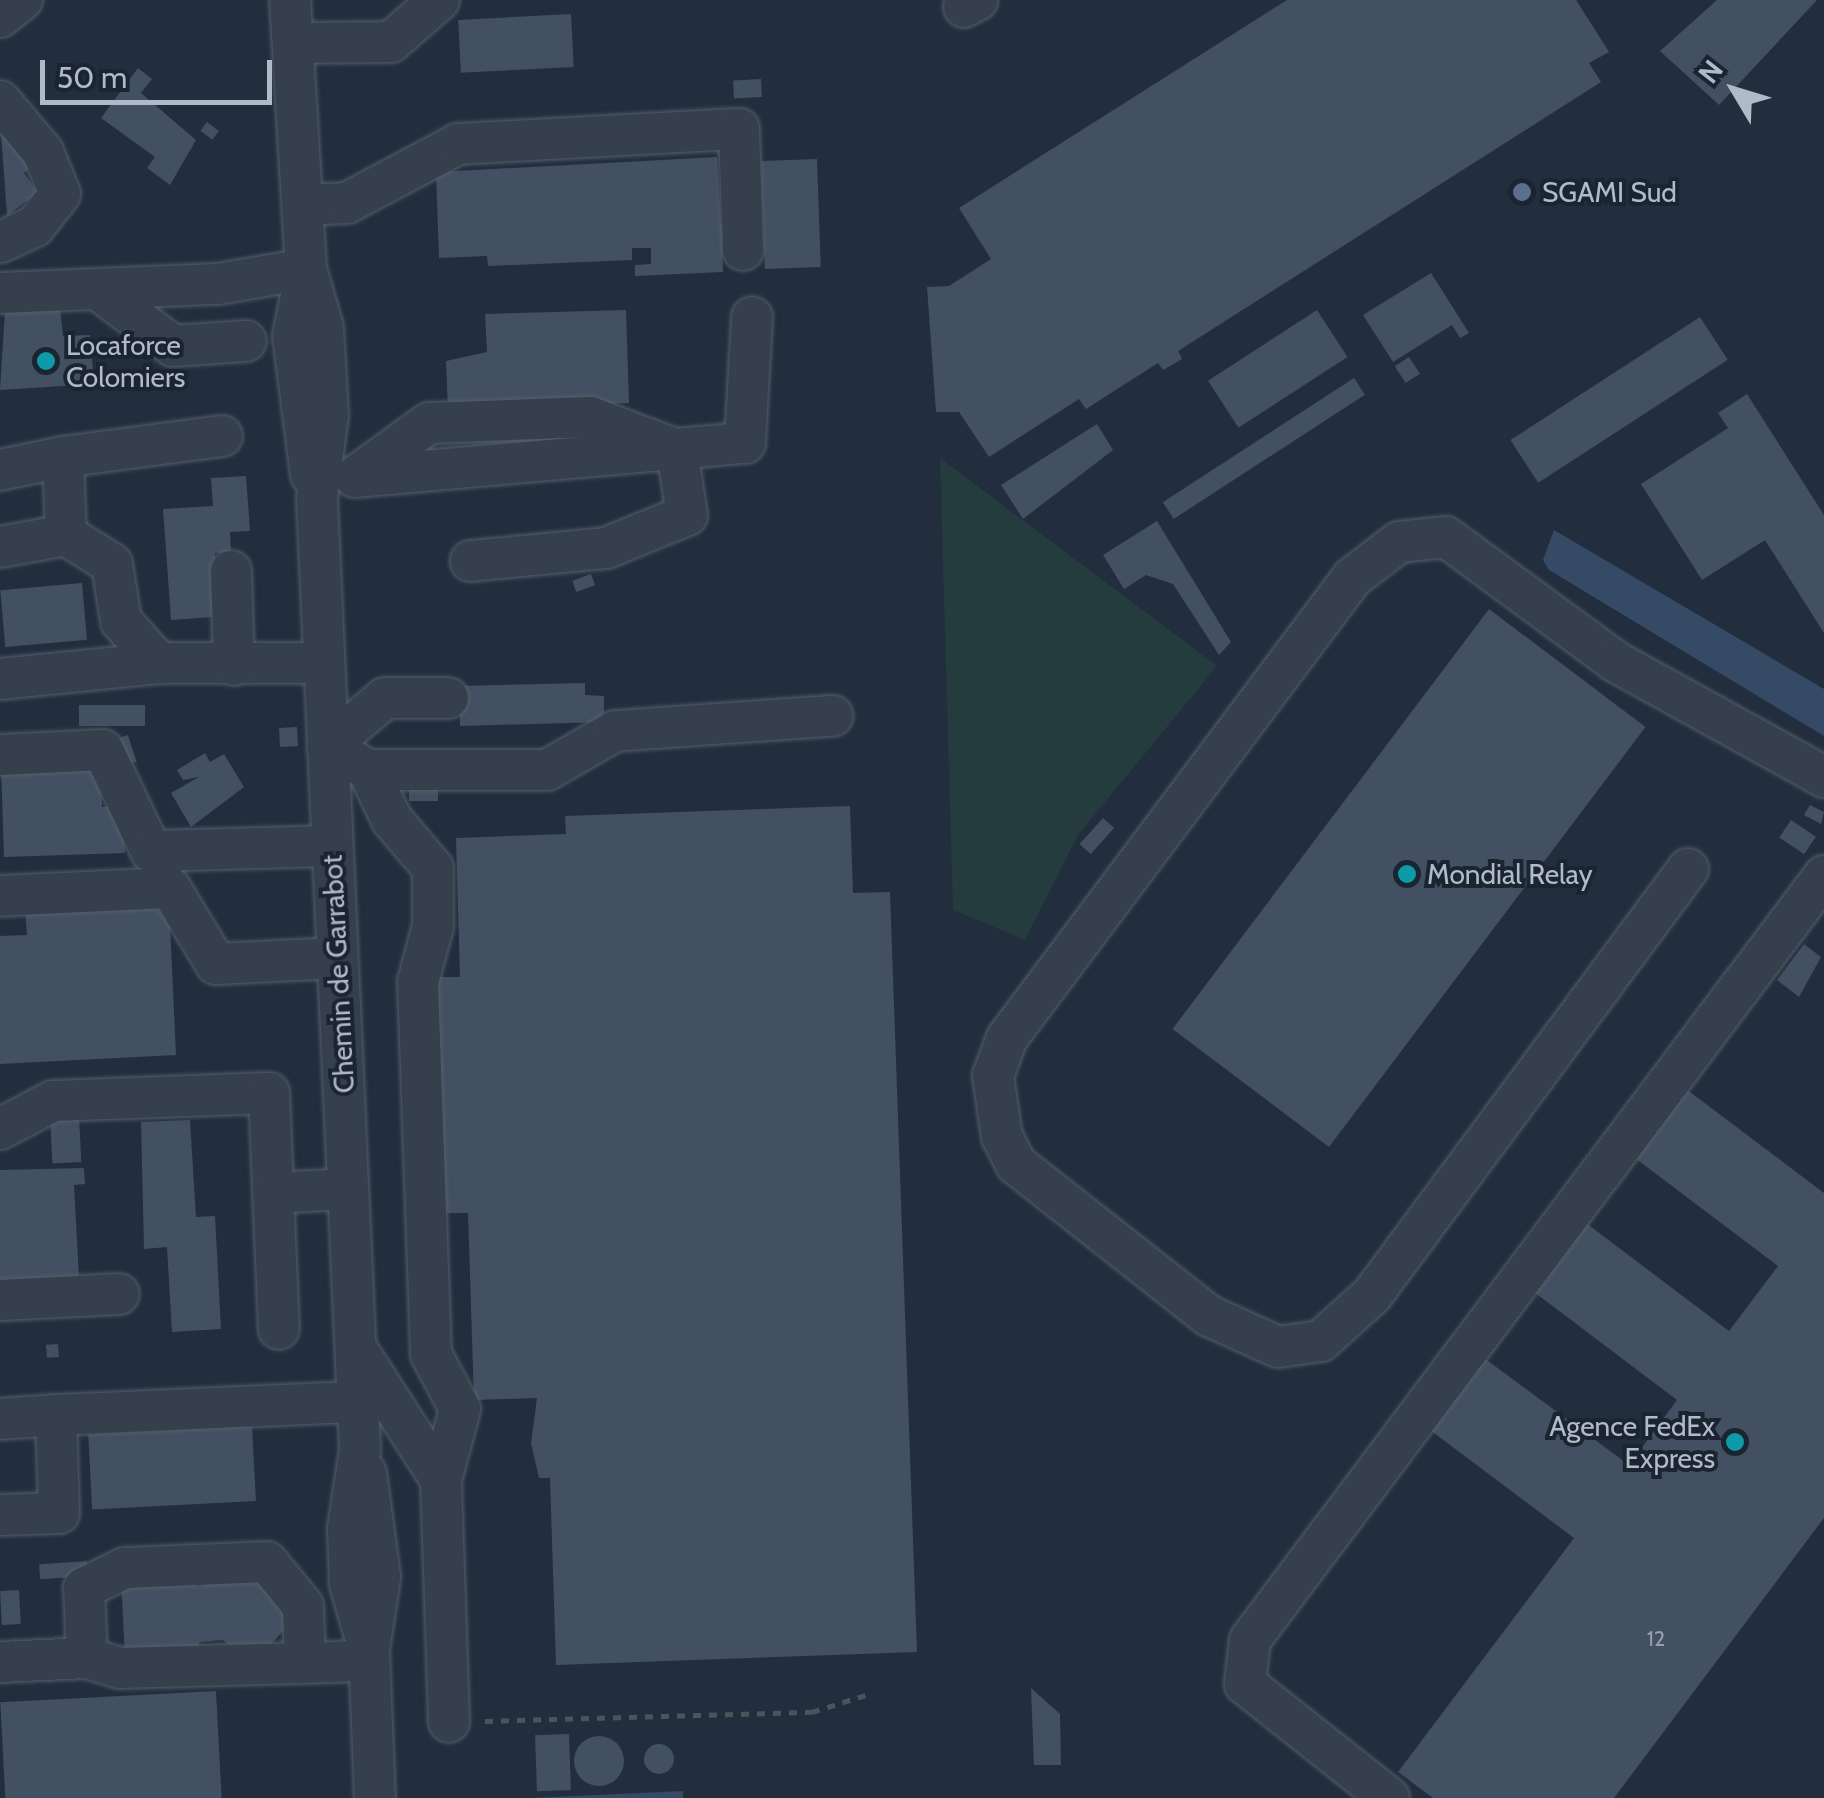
<!DOCTYPE html>
<html>
<head>
<meta charset="utf-8">
<style>
  body { margin:0 }
  #map { position:relative; width:1824px; height:1798px; overflow:hidden; background:#222e3d; font-family:Cabin,sans-serif }
  div>[style] { position:absolute }
  [style*='--x'] { left:calc(var(--x)*1px); top:calc(var(--y)*1px); width:calc(var(--w)*1px); rotate:calc(var(--a)*1deg) }
  .green>* { inset:0; background:#243c3e }
  .water>* { inset:0; background:#354a65 }
  .building>* { inset:0; background:#435061; transform-origin:0 0 }
  .round { border-radius:50% }
  .path>* { height:5px; margin-top:-2.5px; transform-origin:0; background:repeating-linear-gradient(90deg,#42595b 0 8px,transparent 0 16px) }
  .roads { filter:drop-shadow(0 0 2px #545e6b) drop-shadow(0 0 2px #545e6b) }
  .minor>* { height:40px; margin:-20px; padding:0 20px; transform-origin:20px; border-radius:20px; background:#36404d }
  .dots>* { width:28px; height:28px; translate:-50% -50%; box-sizing:border-box; border:5px solid #1b2532; border-radius:50% }
  span { translate:-50% -50%; white-space:nowrap; text-align:center; line-height:1.15; -webkit-text-stroke:8px #1b2532; paint-order:stroke }
  .number-label { font-size:22px; color:#96a0ae }
  .number-label span { -webkit-text-stroke-width:0 }
  .poi-label { font-size:28px; color:#b1bbc8 }
  .left { translate:0 -50%; text-align:left }
  .right { translate:-100% -50%; text-align:right }
  .street-label { font-size:28px; color:#b1bbc8 }
  .north { position:absolute; left:1684px; top:40px; width:100px; height:100px; -webkit-text-stroke:8px #1b2532; paint-order:stroke; rotate:308deg; font-size:28px; font-weight:700; line-height:40px; text-align:center; color:#b1bbc8 }
  .north::after { content:''; display:block; margin:auto; width:35px; height:45px; background:#b1bbc8; clip-path:polygon(50% 0,100% 100%,50% 72%,0 100%) }
  .scale { position:absolute; left:40px; top:60px; width:232px; height:45px; box-sizing:border-box; border:5px solid #b1bbc8; border-top:0; padding-left:12px; font-size:30px; line-height:35px; white-space:nowrap; color:#b1bbc8; -webkit-text-stroke:8px #1b2532; paint-order:stroke }
</style>
</head>
<body>
<div id="map">
  <div class="green">
    <div style="clip-path:polygon(940px 458px,1217px 666px,1078px 835px,1025px 940px,953px 910px)"></div>
  </div>
  <div class="water">
    <div style="clip-path:polygon(1554px 530px,1824px 689px,1824px 736px,1549px 570px,1543px 560px)"></div>
    <div style="clip-path:polygon(683px 1791px,683px 1798px,531px 1798px)"></div>
  </div>
  <div class="building">
    <div style="clip-path:polygon(1287px 0,1576px 0,1609px 52px,1589px 63px,1601px 82px,1178px 351px,1182px 359px,1163px 370px,1158px 363px,1086px 409px,1079px 399px,989px 457px,959px 412px,936px 412px,927px 287px,949px 286px,991px 259px,959px 208px)"></div>
    <div style="clip-path:polygon(1717px 0,1817px 0,1719px 105px,1660px 51px)"></div>
    <div style="left:571px;top:14px;width:53px;height:113px;rotate:87deg"></div>
    <div style="clip-path:polygon(138px 68px,152px 79px,141px 93px,196px 140px,170px 185px,147px 168px,155px 157px,101px 118px)"></div>
    <div style="left:761px;top:79px;width:18px;height:28px;rotate:87deg"></div>
    <div style="clip-path:polygon(0 118px,35px 165px,24px 173px,38px 192px,7px 216px)"></div>
    <div style="left:207px;top:122px;width:15px;height:11px;rotate:37deg"></div>
    <div style="clip-path:polygon(717px 157px,721px 224px,731px 223px,733px 238px,722px 239px,723px 272px,635px 276px,635px 265px,651px 264px,651px 248px,632px 248px,632px 260px,488px 266px,487px 256px,439px 258px,436px 172px)"></div>
    <div style="left:817px;top:159px;width:108px;height:56px;rotate:88deg"></div>
    <div style="clip-path:polygon(1431px 273px,1469px 333px,1460px 338px,1452px 325px,1393px 362px,1363px 315px)"></div>
    <div style="clip-path:polygon(60px 307px,63px 336px,90px 335px,94px 384px,0 390px,5px 311px)"></div>
    <div style="clip-path:polygon(626px 310px,629px 403px,448px 410px,446px 361px,487px 352px,485px 314px)"></div>
    <div style="left:1317px;top:310px;width:56px;height:130px;rotate:57deg"></div>
    <div style="left:1700px;top:317px;width:51px;height:226px;rotate:57deg"></div>
    <div style="left:1409px;top:357px;width:20px;height:17px;rotate:57deg"></div>
    <div style="left:1354px;top:378px;width:20px;height:228px;rotate:57deg"></div>
    <div style="clip-path:polygon(1747px 394px,1824px 515px,1824px 633px,1765px 540px,1702px 580px,1641px 484px,1728px 428px,1718px 413px)"></div>
    <div style="clip-path:polygon(1097px 424px,1113px 450px,1023px 519px,1001px 485px)"></div>
    <div style="clip-path:polygon(246px 476px,250px 531px,230px 532px,231px 552px,215px 553px,213px 617px,171px 620px,163px 509px,213px 506px,211px 478px)"></div>
    <div style="clip-path:polygon(1157px 521px,1231px 642px,1219px 655px,1173px 584px,1146px 575px,1124px 589px,1103px 555px)"></div>
    <div style="left:591px;top:574px;width:12px;height:20px;rotate:70deg"></div>
    <div style="left:82px;top:583px;width:57px;height:82px;rotate:85deg"></div>
    <div style="left:1489px;top:609px;width:196px;height:526px;rotate:37deg"></div>
    <div style="clip-path:polygon(585px 683px,585px 695px,604px 696px,604px 722px,460px 726px,459px 686px)"></div>
    <div style="left:145px;top:705px;width:21px;height:66px;rotate:90deg"></div>
    <div style="left:297px;top:727px;width:19px;height:18px;rotate:87deg"></div>
    <div style="left:128px;top:735px;width:28px;height:19px;rotate:72deg"></div>
    <div style="clip-path:polygon(205px 753px,210px 762px,224px 754px,244px 787px,191px 827px,171px 793px,199px 777px,183px 780px,177px 770px)"></div>
    <div style="clip-path:polygon(100px 763px,102px 807px,123px 806px,125px 853px,4px 857px,1px 766px)"></div>
    <div style="left:409px;top:786px;width:29px;height:15px"></div>
    <div style="clip-path:polygon(1810px 805px,1824px 812px,1821px 824px,1804px 815px)"></div>
    <div style="clip-path:polygon(850px 806px,853px 893px,890px 892px,917px 1652px,556px 1665px,550px 1478px,539px 1478px,531px 1443px,537px 1398px,474px 1400px,468px 1213px,445px 1213px,437px 977px,460px 977px,456px 838px,566px 834px,565px 816px)"></div>
    <div style="left:1103px;top:818px;width:15px;height:35px;rotate:42deg"></div>
    <div style="left:1791px;top:820px;width:30px;height:21px;rotate:34deg"></div>
    <div style="clip-path:polygon(169px 902px,176px 1055px,0 1064px,0 936px,27px 935px,25px 908px)"></div>
    <div style="clip-path:polygon(1804px 944px,1821px 957px,1799px 997px,1777px 980px)"></div>
    <div style="clip-path:polygon(1686px 1089px,1824px 1193px,1824px 1518px,1614px 1798px,1433px 1798px,1398px 1772px,1574px 1538px,1430px 1430px,1484px 1358px,1629px 1465px,1677px 1400px,1534px 1292px,1586px 1223px,1729px 1331px,1778px 1266px,1635px 1158px)"></div>
    <div style="left:79px;top:1117px;width:45px;height:29px;rotate:87deg"></div>
    <div style="clip-path:polygon(190px 1120px,196px 1217px,215px 1216px,221px 1329px,172px 1332px,167px 1247px,144px 1249px,141px 1122px)"></div>
    <div style="clip-path:polygon(84px 1168px,85px 1184px,74px 1185px,79px 1277px,0 1280px,0 1170px)"></div>
    <div style="left:58px;top:1344px;width:13px;height:12px;rotate:86deg"></div>
    <div style="left:252px;top:1426px;width:75px;height:164px;rotate:87deg"></div>
    <div style="left:87px;top:1561px;width:15px;height:48px;rotate:86deg"></div>
    <div style="clip-path:polygon(264px 1573px,287px 1594px,288px 1625px,266px 1650px,235px 1651px,223px 1640px,199px 1642px,199px 1653px,125px 1656px,121px 1580px,194px 1576px,196px 1587px)"></div>
    <div style="left:19px;top:1590px;width:34px;height:19px;rotate:87deg"></div>
    <div style="clip-path:polygon(1031px 1688px,1060px 1714px,1061px 1765px,1034px 1765px)"></div>
    <div style="left:216px;top:1691px;width:107px;height:216px;rotate:87deg"></div>
    <div style="left:569px;top:1734px;width:56px;height:34px;rotate:88deg"></div>
    <div class="round" style="left:574px;top:1736px;width:50px;height:50px"></div>
    <div class="round" style="left:644px;top:1744px;width:30px;height:30px"></div>
  </div>
  <div class="path">
    <div style="--x:485;--y:1721;--w:327;--a:-1.6"></div>
    <div style="--x:812;--y:1712;--w:60;--a:-17.5"></div>
  </div>
  <div class="roads">
    <div class="minor">
      <div style="--x:290;--y:0;--w:269;--a:86.6"></div>
      <div style="--x:306;--y:269;--w:61;--a:73.9"></div>
      <div style="--x:323;--y:328;--w:87;--a:86.7"></div>
      <div style="--x:328;--y:415;--w:85;--a:97.5"></div>
      <div style="--x:317;--y:499;--w:952;--a:87.41"></div>
      <div style="--x:360;--y:1450;--w:79;--a:98.7"></div>
      <div style="--x:348;--y:1528;--w:56;--a:88"></div>
      <div style="--x:350;--y:1584;--w:69;--a:73.9"></div>
      <div style="--x:964;--y:7;--w:15;--a:-28"></div>
      <div style="--x:0;--y:17;--w:28;--a:-38"></div>
      <div style="--x:295;--y:43;--w:96;--a:-0.6"></div>
      <div style="--x:391;--y:42;--w:64;--a:-41.2"></div>
      <div style="--x:0;--y:101;--w:67;--a:49.9"></div>
      <div style="--x:43;--y:152;--w:45;--a:68"></div>
      <div style="--x:60;--y:194;--w:41;--a:128"></div>
      <div style="--x:35;--y:226;--w:38;--a:155"></div>
      <div style="--x:303;--y:205;--w:44;--a:-2.6"></div>
      <div style="--x:347;--y:203;--w:126;--a:-28"></div>
      <div style="--x:458;--y:144;--w:281;--a:-3.1"></div>
      <div style="--x:739;--y:129;--w:121;--a:88.1"></div>
      <div style="--x:305;--y:276;--w:61;--a:101.3"></div>
      <div style="--x:293;--y:336;--w:140;--a:82.6"></div>
      <div style="--x:97;--y:289;--w:95;--a:36.9"></div>
      <div style="--x:173;--y:346;--w:73;--a:-3.9"></div>
      <div style="--x:0;--y:293;--w:218;--a:-2.4"></div>
      <div style="--x:218;--y:284;--w:89;--a:-9.7"></div>
      <div style="--x:222;--y:436;--w:160;--a:172.5"></div>
      <div style="--x:63;--y:457;--w:78;--a:87.8"></div>
      <div style="--x:66;--y:535;--w:54;--a:32.2"></div>
      <div style="--x:112;--y:564;--w:58;--a:81"></div>
      <div style="--x:121;--y:621;--w:57;--a:47.9"></div>
      <div style="--x:159;--y:663;--w:165;--a:0"></div>
      <div style="--x:0;--y:470;--w:64;--a:-11.7"></div>
      <div style="--x:356;--y:476;--w:90;--a:-36"></div>
      <div style="--x:429;--y:423;--w:161;--a:-2.1"></div>
      <div style="--x:590;--y:417;--w:93;--a:20.8"></div>
      <div style="--x:677;--y:450;--w:66;--a:81.3"></div>
      <div style="--x:687;--y:515;--w:87;--a:157.8"></div>
      <div style="--x:606;--y:548;--w:136;--a:174.5"></div>
      <div style="--x:355;--y:477;--w:391;--a:-5"></div>
      <div style="--x:745;--y:443;--w:126;--a:-86.8"></div>
      <div style="--x:0;--y:547;--w:67;--a:-10.3"></div>
      <div style="--x:231;--y:571;--w:94;--a:88.2"></div>
      <div style="--x:0;--y:679;--w:160;--a:-5.7"></div>
      <div style="--x:448;--y:698;--w:63;--a:180"></div>
      <div style="--x:385;--y:698;--w:75;--a:139.9"></div>
      <div style="--x:328;--y:746;--w:47;--a:31"></div>
      <div style="--x:368;--y:770;--w:179;--a:0"></div>
      <div style="--x:547;--y:770;--w:78;--a:-29.8"></div>
      <div style="--x:615;--y:731;--w:218;--a:-4"></div>
      <div style="--x:0;--y:755;--w:103;--a:-2.8"></div>
      <div style="--x:103;--y:750;--w:112;--a:64.6"></div>
      <div style="--x:151;--y:851;--w:181;--a:-1.6"></div>
      <div style="--x:368;--y:770;--w:55;--a:64.4"></div>
      <div style="--x:392;--y:820;--w:63;--a:49.5"></div>
      <div style="--x:433;--y:868;--w:58;--a:90"></div>
      <div style="--x:433;--y:926;--w:58;--a:105"></div>
      <div style="--x:418;--y:982;--w:372;--a:88"></div>
      <div style="--x:431;--y:1354;--w:62;--a:62.2"></div>
      <div style="--x:460;--y:1409;--w:73;--a:105"></div>
      <div style="--x:441;--y:1480;--w:242;--a:88.1"></div>
      <div style="--x:1688;--y:869;--w:530;--a:126.57"></div>
      <div style="--x:1372;--y:1295;--w:69;--a:138"></div>
      <div style="--x:1321;--y:1341;--w:43;--a:172.1"></div>
      <div style="--x:1278;--y:1347;--w:76;--a:-155.8"></div>
      <div style="--x:1209;--y:1316;--w:246;--a:-141.8"></div>
      <div style="--x:1016;--y:1164;--w:30;--a:-117"></div>
      <div style="--x:1002;--y:1137;--w:62;--a:-98.4"></div>
      <div style="--x:993;--y:1076;--w:40;--a:-69.8"></div>
      <div style="--x:1007;--y:1038;--w:575;--a:-53.13"></div>
      <div style="--x:1352;--y:578;--w:59;--a:-37.5"></div>
      <div style="--x:1399;--y:542;--w:47;--a:-6.1"></div>
      <div style="--x:1446;--y:537;--w:211;--a:36.3"></div>
      <div style="--x:1616;--y:662;--w:238;--a:28.9"></div>
      <div style="--x:0;--y:896;--w:170;--a:-2.7"></div>
      <div style="--x:170;--y:888;--w:89;--a:58.8"></div>
      <div style="--x:216;--y:964;--w:121;--a:-2.8"></div>
      <div style="--x:0;--y:1129;--w:60;--a:-27.8"></div>
      <div style="--x:53;--y:1101;--w:216;--a:-2.1"></div>
      <div style="--x:269;--y:1093;--w:236;--a:87.6"></div>
      <div style="--x:273;--y:1193;--w:75;--a:-3.1"></div>
      <div style="--x:0;--y:1300;--w:119;--a:-2.9"></div>
      <div style="--x:356;--y:1348;--w:157;--a:57.2"></div>
      <div style="--x:56;--y:1415;--w:302;--a:-2.5"></div>
      <div style="--x:0;--y:1419;--w:56;--a:-4.1"></div>
      <div style="--x:56;--y:1415;--w:98;--a:88.2"></div>
      <div style="--x:59;--y:1513;--w:59;--a:178.1"></div>
      <div style="--x:366;--y:1473;--w:105;--a:82.3"></div>
      <div style="--x:380;--y:1577;--w:74;--a:98.6"></div>
      <div style="--x:369;--y:1650;--w:148;--a:87.7"></div>
      <div style="--x:0;--y:1662;--w:87;--a:-2.6"></div>
      <div style="--x:305;--y:1663;--w:57;--a:-92"></div>
      <div style="--x:303;--y:1606;--w:57;--a:-129.3"></div>
      <div style="--x:267;--y:1562;--w:142;--a:177.6"></div>
      <div style="--x:125;--y:1568;--w:46;--a:154"></div>
      <div style="--x:84;--y:1588;--w:70;--a:87.5"></div>
      <div style="--x:87;--y:1658;--w:34;--a:17"></div>
      <div style="--x:119;--y:1668;--w:218;--a:-1.6"></div>
      <div style="--x:337;--y:1662;--w:32;--a:-5"></div>
      <div style="--x:1389;--y:1798;--w:184;--a:-141.6"></div>
      <div style="--x:1245;--y:1684;--w:44;--a:-83.5"></div>
      <div style="--x:1250;--y:1640;--w:956;--a:-53.08"></div>
    </div>
  </div>
  <div class="dots">
    <div style="left:1522px;top:192px;background:#5c6f8a"></div>
    <div style="left:46px;top:361px;background:#0f9aa8"></div>
    <div style="left:1407px;top:874px;background:#0f9aa8"></div>
    <div style="left:1735px;top:1442px;background:#0f9aa8"></div>
  </div>
  <div class="number-label">
    <span style="left:1656px;top:1639px">12</span>
  </div>
  <div class="poi-label">
    <span class="left" style="left:1542px;top:192px">SGAMI Sud</span>
    <span class="left" style="left:66px;top:361px">Locaforce<br>Colomiers</span>
    <span class="left" style="left:1427px;top:874px">Mondial Relay</span>
    <span class="right" style="left:1715px;top:1442px">Agence FedEx<br>Express</span>
  </div>
  <div class="street-label">
    <span style="left:338px;top:974px;rotate:-93deg">Chemin de Garrabot</span>
  </div>
  <div class="north">N</div>
  <div class="scale">50 m</div>
</div>
</body>
</html>
